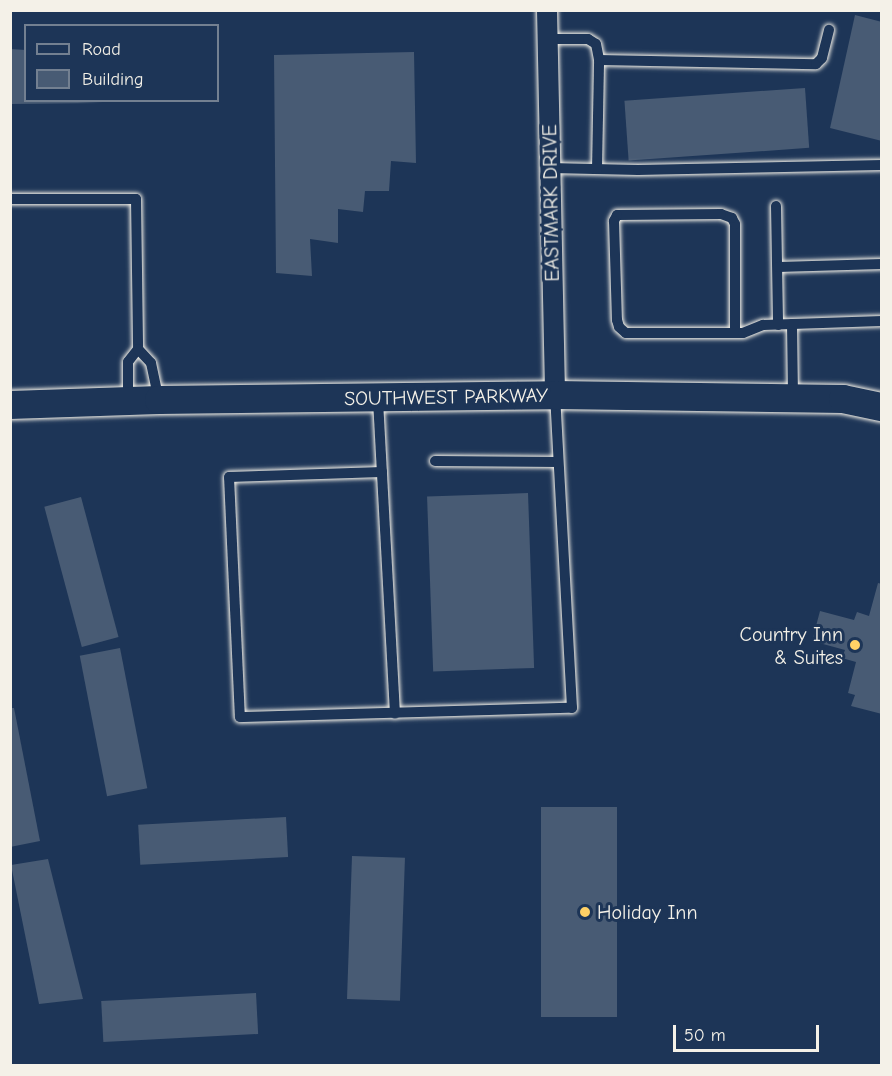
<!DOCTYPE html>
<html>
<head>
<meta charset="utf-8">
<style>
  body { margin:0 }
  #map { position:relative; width:892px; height:1076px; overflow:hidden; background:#1d3557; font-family:"Comic Neue",sans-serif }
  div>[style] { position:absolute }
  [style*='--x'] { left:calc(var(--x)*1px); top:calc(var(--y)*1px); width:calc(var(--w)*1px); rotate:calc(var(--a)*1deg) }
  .building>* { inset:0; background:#485b74; transform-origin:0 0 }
  .roads { filter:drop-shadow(0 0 2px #f4f1e8) drop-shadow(0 0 2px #f4f1e8) }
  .lane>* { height:10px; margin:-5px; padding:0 5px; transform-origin:5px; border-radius:5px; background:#1d3557 }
  .street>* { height:20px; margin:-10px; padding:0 10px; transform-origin:10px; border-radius:10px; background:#1d3557 }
  .secondary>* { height:28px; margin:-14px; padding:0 14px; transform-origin:14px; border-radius:14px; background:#1d3557 }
  .dots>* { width:16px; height:16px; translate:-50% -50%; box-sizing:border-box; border:3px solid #1d3557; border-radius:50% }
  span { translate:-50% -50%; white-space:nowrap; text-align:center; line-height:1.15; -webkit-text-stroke:6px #1d3557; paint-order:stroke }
  .street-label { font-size:20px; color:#f4f1e8 }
  .poi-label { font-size:20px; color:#f4f1e8 }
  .right { translate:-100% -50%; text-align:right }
  .left { translate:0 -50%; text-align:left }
  .frame { position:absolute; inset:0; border:12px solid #f4f1e8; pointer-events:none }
  .legend { position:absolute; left:24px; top:24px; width:195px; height:78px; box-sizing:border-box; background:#1d3557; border:2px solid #738091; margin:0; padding:8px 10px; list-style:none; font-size:18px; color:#f4f1e8 }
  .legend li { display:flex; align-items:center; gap:12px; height:30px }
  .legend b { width:30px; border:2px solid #738091 }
  .scale { position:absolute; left:673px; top:1025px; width:146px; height:27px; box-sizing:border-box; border:3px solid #f4f1e8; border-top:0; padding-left:8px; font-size:18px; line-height:21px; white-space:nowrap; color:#f4f1e8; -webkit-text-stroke:4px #1d3557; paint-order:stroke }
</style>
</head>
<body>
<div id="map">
  <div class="building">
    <div style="clip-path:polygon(855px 15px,882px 22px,882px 141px,830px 128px)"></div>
    <div style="clip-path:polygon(10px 49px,26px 50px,26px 100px,103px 103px,10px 104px)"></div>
    <div style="clip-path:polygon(414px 52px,416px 163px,391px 161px,389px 191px,365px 191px,363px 212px,338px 209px,338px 243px,310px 239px,312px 276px,276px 273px,274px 55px)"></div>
    <div style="left:805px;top:88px;width:60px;height:181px;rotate:86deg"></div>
    <div style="left:528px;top:493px;width:175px;height:101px;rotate:88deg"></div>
    <div style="left:81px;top:497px;width:145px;height:38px;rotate:75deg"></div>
    <div style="clip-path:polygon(878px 583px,882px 584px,882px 714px,851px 706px,855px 695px,848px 693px,856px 662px,842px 658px,845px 650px,812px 641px,820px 611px,854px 620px,857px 612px,869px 616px)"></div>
    <div style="left:120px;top:648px;width:143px;height:41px;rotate:79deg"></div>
    <div style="clip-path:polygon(10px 708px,14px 708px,40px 841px,10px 847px)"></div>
    <div style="left:541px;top:807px;width:76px;height:210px"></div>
    <div style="left:286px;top:817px;width:40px;height:148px;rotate:87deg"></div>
    <div style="left:352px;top:856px;width:53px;height:143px;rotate:2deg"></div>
    <div style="clip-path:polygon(48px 859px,83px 999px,39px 1004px,11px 865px)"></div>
    <div style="left:256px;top:993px;width:41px;height:155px;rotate:87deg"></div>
  </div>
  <div class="roads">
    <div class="lane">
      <div style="--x:547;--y:39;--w:41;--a:0"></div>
      <div style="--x:588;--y:39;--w:9;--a:32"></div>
      <div style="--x:596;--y:44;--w:16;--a:79"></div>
      <div style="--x:599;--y:60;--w:217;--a:1.1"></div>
      <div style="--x:816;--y:64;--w:8;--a:-45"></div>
      <div style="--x:822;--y:58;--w:29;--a:-76"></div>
      <div style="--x:550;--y:168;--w:88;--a:1.3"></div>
      <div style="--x:638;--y:170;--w:244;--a:-1.2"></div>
      <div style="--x:597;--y:169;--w:109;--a:-88.9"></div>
      <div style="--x:10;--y:199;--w:126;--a:0"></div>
      <div style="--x:136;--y:199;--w:150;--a:89.2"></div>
      <div style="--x:138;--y:349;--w:16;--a:128"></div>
      <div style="--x:128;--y:362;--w:38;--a:90"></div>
      <div style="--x:776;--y:206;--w:119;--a:89"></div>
      <div style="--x:778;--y:267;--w:104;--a:-1.7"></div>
      <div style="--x:792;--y:324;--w:74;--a:89.2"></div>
      <div style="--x:735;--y:333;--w:109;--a:-90"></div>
      <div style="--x:735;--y:224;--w:7;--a:-117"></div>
      <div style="--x:732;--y:218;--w:12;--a:-160"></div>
      <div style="--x:721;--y:214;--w:104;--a:179.4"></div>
      <div style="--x:617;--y:215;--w:7;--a:117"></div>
      <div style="--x:614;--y:221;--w:99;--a:88.3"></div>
      <div style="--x:617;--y:320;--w:7;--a:74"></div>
      <div style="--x:619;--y:327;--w:9;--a:41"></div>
      <div style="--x:626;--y:333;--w:117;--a:0"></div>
      <div style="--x:743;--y:333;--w:22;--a:-22"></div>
      <div style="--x:763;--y:325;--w:119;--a:-1.9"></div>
      <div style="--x:138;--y:349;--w:19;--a:47"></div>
      <div style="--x:151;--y:363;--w:38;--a:78"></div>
      <div style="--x:378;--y:400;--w:314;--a:86.9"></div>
      <div style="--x:435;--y:461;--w:123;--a:0.5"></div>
      <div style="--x:382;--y:472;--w:153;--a:178.1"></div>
      <div style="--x:229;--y:477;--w:240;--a:87.4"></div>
      <div style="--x:240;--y:717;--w:332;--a:-1.6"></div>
      <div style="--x:572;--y:708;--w:312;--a:-93.1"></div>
    </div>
    <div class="street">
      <div style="--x:547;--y:10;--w:385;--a:88.8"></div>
    </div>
    <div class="secondary">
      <div style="--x:10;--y:405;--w:149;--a:-1.9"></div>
      <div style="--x:159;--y:400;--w:396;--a:-0.7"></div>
      <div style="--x:555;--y:395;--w:288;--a:0.8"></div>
      <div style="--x:843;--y:399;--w:40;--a:12"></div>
    </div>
  </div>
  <div class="dots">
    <div style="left:855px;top:645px;background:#ffd166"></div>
    <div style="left:585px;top:912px;background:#ffd166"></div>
  </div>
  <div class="street-label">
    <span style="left:551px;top:203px;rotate:-91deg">EASTMARK DRIVE</span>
    <span style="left:446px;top:397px;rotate:-1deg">SOUTHWEST PARKWAY</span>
  </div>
  <div class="poi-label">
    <span class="right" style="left:843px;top:646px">Country Inn<br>&amp; Suites</span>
    <span class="left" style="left:597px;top:912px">Holiday Inn</span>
  </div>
  <div class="frame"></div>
  <ul class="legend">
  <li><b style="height:8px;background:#1d3557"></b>Road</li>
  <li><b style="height:16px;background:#485b74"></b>Building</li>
  </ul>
  <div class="scale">50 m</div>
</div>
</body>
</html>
